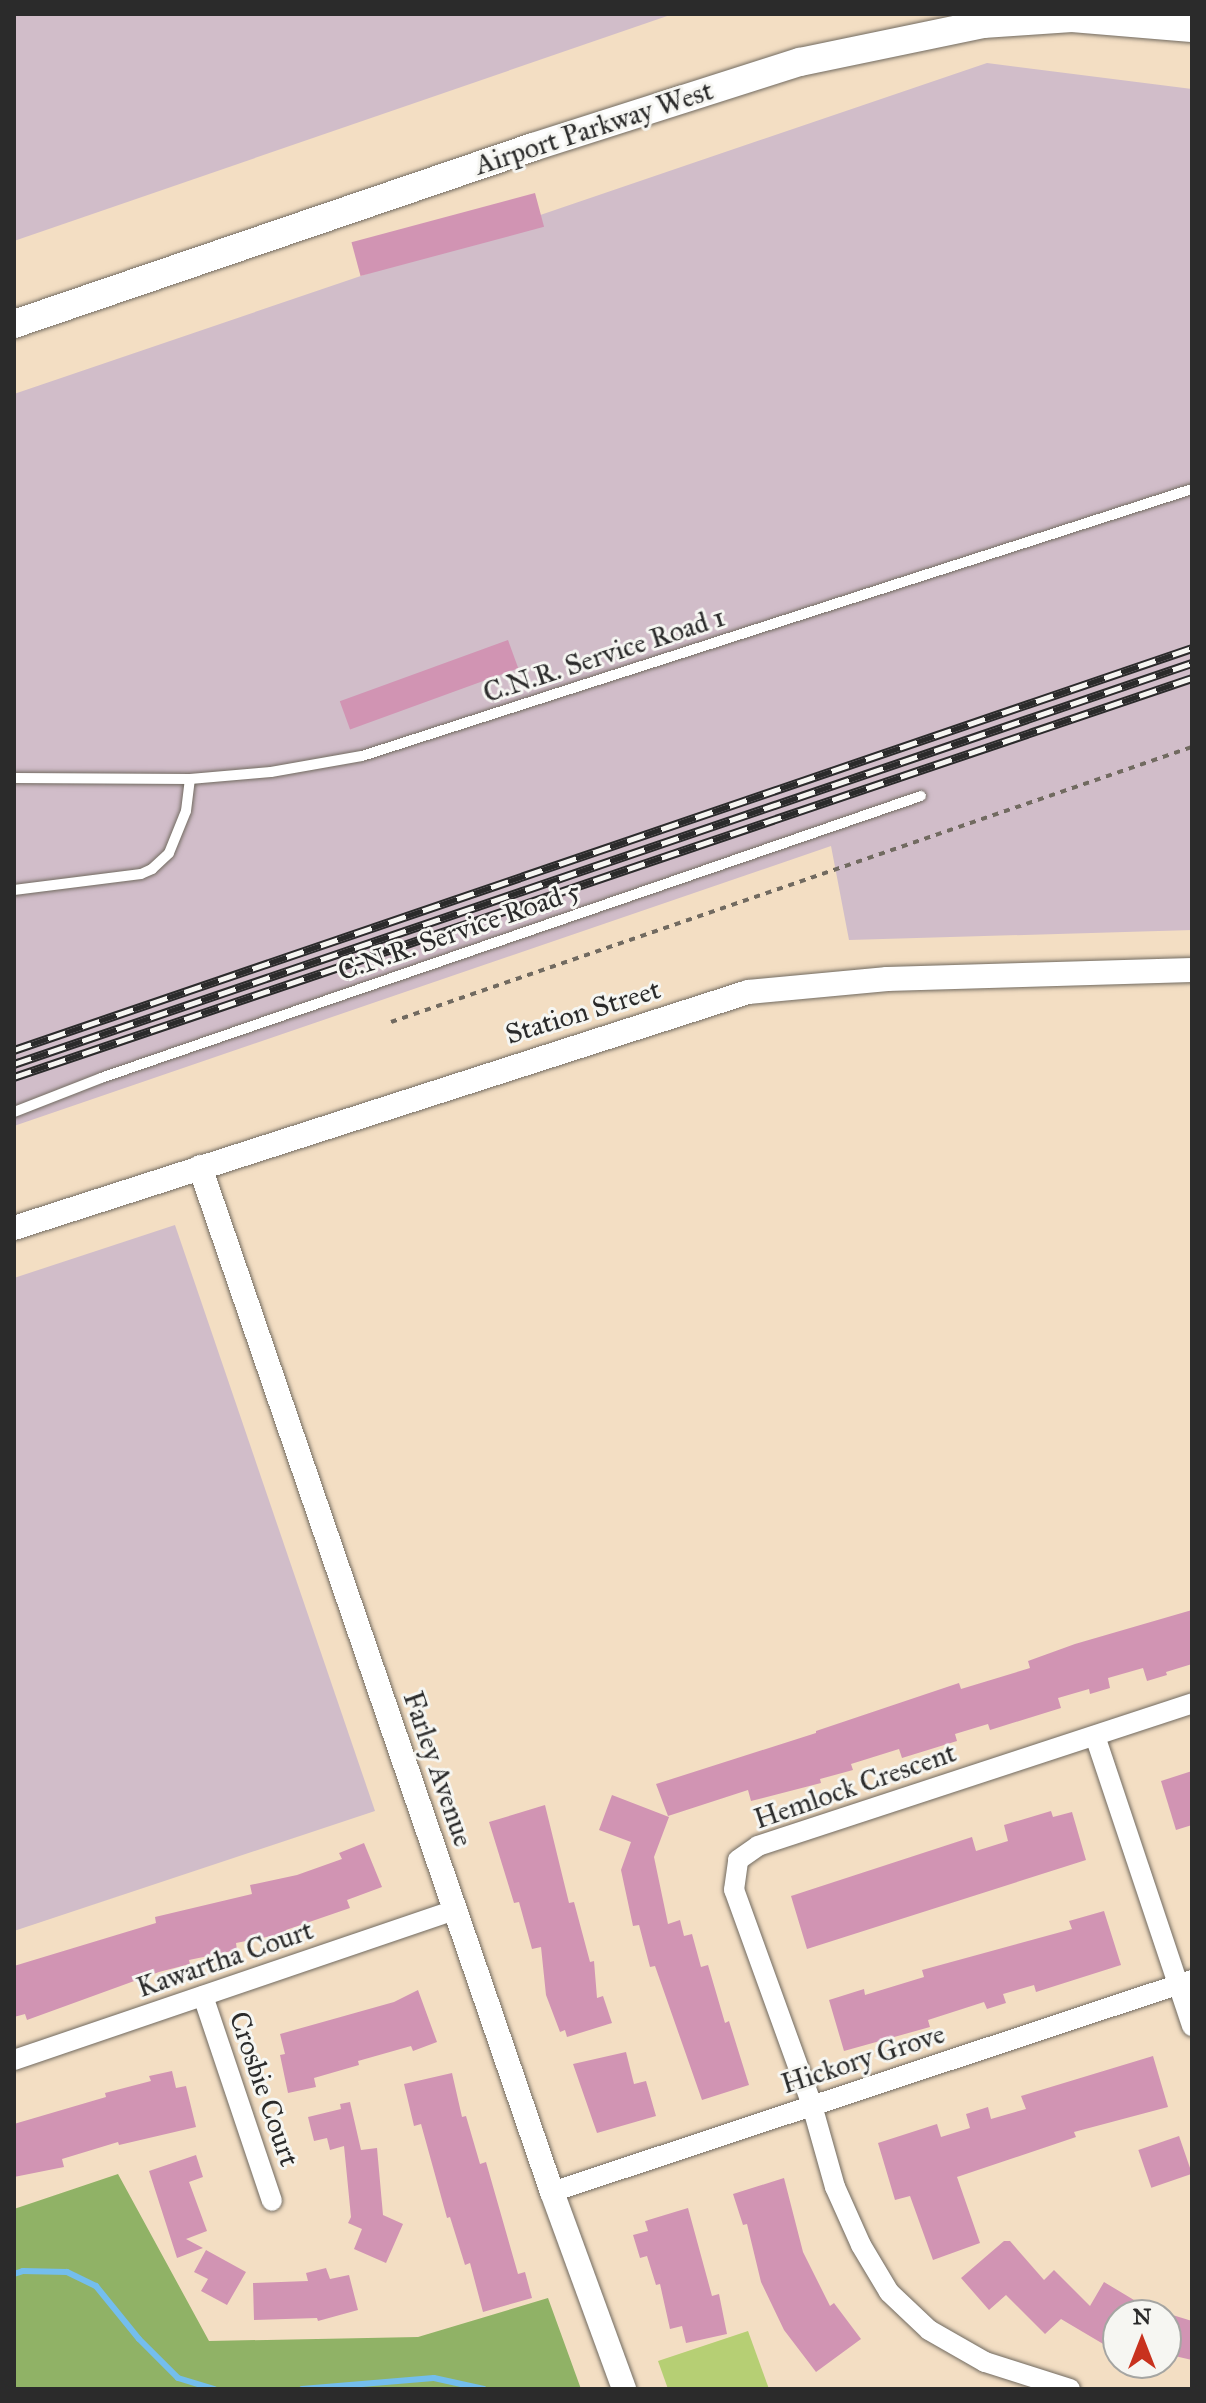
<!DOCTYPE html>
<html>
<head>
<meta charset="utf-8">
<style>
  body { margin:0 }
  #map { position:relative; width:1206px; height:2403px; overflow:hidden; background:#f3dec3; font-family:"IM FELL Great Primer",serif }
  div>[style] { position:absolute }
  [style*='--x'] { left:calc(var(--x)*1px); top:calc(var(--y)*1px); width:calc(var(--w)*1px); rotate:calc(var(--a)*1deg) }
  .industrial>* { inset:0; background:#d1bdc9 }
  .green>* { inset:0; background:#b6cf74 }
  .forest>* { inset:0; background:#90b266 }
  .stream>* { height:6px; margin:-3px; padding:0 3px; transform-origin:3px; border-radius:3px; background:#74beed }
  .building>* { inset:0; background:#d194b3; transform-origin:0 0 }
  .path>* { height:4px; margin-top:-2px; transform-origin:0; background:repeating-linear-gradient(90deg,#716a60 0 6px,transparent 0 12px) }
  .roads { filter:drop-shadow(0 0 2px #716a60) drop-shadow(0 0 2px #716a60) }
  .service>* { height:10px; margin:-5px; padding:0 5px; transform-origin:5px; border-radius:5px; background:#fff }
  .minor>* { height:20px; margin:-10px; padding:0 10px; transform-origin:10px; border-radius:10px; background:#fff }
  .tertiary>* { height:24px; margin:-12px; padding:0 12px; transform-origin:12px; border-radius:12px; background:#fff }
  .secondary>* { height:28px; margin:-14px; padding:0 14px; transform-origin:14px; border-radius:14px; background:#fff }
  .rail>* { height:9px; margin-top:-4.5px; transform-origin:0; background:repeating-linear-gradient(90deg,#f6f6f2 0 18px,#2b2b2b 0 36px); box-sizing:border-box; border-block:2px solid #2b2b2b }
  span { translate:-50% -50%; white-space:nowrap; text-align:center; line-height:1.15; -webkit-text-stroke:6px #f6f6f2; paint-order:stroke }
  .street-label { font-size:28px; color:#2b2b2b }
  .frame { position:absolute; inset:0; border:16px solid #2b2b2b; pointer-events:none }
  .north { position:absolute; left:1102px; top:2299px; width:80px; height:80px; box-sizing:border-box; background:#f6f6f2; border:2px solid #a5a5a2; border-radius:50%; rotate:0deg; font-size:22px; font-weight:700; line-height:32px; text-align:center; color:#2b2b2b }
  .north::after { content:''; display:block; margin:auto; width:28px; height:36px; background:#c8321e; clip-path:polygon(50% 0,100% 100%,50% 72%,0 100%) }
</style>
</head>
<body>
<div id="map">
  <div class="industrial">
    <div style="clip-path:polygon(14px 14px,673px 14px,14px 241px)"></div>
    <div style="clip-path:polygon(987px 63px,1192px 89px,1192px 930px,849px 940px,831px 846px,14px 1126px,14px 394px)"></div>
    <div style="clip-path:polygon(175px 1225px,375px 1811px,14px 1931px,14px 1278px)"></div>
  </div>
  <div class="green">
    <div style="clip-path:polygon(748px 2331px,769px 2389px,668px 2389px,658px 2361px)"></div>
  </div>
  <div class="forest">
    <div style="clip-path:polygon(118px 2174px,209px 2341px,418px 2337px,548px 2298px,581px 2389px,14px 2389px,14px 2209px)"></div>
  </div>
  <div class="stream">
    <div style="--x:14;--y:2274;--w:9;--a:-18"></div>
    <div style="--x:23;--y:2271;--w:44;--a:1.3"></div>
    <div style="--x:67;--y:2272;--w:32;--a:26"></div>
    <div style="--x:96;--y:2286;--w:68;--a:50.9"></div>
    <div style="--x:139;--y:2339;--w:55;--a:45"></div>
    <div style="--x:178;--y:2378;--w:38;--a:17"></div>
    <div style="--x:302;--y:2389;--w:132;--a:-4.8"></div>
    <div style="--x:434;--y:2378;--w:51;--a:12.4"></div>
  </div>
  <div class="building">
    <div style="left:535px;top:193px;width:35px;height:190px;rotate:75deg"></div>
    <div style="left:508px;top:640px;width:30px;height:179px;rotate:70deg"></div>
    <div style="clip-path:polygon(1192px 1610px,1192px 1664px,1166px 1672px,1167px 1675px,1147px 1681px,1143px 1668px,1108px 1678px,1110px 1688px,1090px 1694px,1089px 1689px,1058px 1698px,1061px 1708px,990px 1730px,988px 1724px,955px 1734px,957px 1741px,902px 1758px,899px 1749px,851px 1764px,853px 1770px,820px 1779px,821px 1783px,751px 1801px,748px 1790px,668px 1816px,656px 1784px,816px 1733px,816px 1731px,941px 1689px,959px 1683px,961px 1689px,1030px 1668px,1028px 1661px,1075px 1644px)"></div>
    <div style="clip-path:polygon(1192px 1771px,1192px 1825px,1176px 1830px,1161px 1781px)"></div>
    <div style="clip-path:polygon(612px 1795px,669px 1817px,654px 1857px,668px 1924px,680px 1920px,684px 1936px,692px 1934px,701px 1967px,708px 1965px,725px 2023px,729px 2021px,749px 2085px,702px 2100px,655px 1966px,650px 1967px,639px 1925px,633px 1926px,621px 1870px,631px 1842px,599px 1830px)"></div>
    <div style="clip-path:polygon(545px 1805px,569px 1903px,574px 1902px,590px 1962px,594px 1961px,597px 1998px,603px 1996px,612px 2023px,567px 2037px,565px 2030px,560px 2032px,546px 1995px,541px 1947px,532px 1949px,519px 1902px,514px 1903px,489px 1822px)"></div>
    <div style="clip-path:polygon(1051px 1811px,1053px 1817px,1072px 1812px,1086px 1860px,807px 1949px,791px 1896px,972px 1837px,976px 1851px,1008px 1841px,1004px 1825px)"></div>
    <div style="clip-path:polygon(364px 1843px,382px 1887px,347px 1900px,350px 1908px,286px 1930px,287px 1933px,236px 1943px,237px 1950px,189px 1960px,190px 1964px,159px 1972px,27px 2020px,25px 2014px,14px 2017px,14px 1966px,156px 1923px,155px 1917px,252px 1894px,250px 1885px,297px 1875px,342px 1859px,339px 1853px)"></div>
    <div style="clip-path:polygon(1104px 1911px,1121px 1965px,1036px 1992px,1034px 1985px,1003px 1994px,1006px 2003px,987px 2009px,984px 2002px,928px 2020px,930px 2027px,844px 2051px,829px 2000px,864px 1989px,865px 1995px,924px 1977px,922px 1970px,1072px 1929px,1069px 1921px)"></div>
    <div style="clip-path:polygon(418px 1990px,437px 2042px,413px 2051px,411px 2046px,358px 2061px,359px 2065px,314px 2078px,316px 2087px,288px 2093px,280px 2055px,285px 2054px,280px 2034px,394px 2002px)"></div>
    <div style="clip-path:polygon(626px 2052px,634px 2084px,646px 2081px,656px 2116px,597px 2133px,573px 2064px)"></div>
    <div style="clip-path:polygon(1153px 2056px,1168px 2107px,1074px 2132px,1076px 2137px,957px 2177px,980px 2243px,933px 2260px,910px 2196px,895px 2200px,878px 2143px,937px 2124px,941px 2137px,970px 2128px,966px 2114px,988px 2107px,991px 2119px,1026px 2109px,1021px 2096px)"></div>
    <div style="clip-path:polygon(172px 2071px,176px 2088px,186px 2086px,196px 2127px,119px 2145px,118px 2142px,62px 2159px,64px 2167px,14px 2177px,14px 2124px,106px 2097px,105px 2093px,151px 2081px,149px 2076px)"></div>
    <div style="clip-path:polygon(452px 2073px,462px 2117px,466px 2116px,480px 2164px,486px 2162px,518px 2274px,525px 2272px,532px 2298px,483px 2312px,470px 2263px,465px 2265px,450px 2217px,447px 2218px,421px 2124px,414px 2126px,404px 2084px)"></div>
    <div style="clip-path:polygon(350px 2102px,361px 2150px,377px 2148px,383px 2215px,403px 2224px,386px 2263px,354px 2249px,362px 2229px,348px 2223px,351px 2217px,344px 2146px,330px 2150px,327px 2138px,314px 2141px,308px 2117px,341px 2109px,340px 2104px)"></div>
    <div style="left:1179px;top:2136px;width:40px;height:43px;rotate:71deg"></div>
    <div style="clip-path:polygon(196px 2155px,203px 2177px,189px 2182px,207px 2231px,186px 2239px,203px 2248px,177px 2258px,149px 2171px)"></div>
    <div style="clip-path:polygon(784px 2178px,803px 2252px,830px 2306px,834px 2303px,861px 2339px,816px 2372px,784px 2330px,761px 2282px,747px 2224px,743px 2225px,733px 2194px)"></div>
    <div style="clip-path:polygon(688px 2208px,712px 2296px,719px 2294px,727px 2334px,686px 2343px,682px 2326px,670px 2329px,660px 2284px,656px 2285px,647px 2256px,640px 2258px,633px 2235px,648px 2231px,645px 2221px)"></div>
    <div style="clip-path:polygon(1004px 2241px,1010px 2241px,1044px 2280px,1054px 2270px,1090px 2306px,1104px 2282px,1159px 2315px,1118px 2315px,1118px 2335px,1110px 2348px,1061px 2319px,1045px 2334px,1006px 2295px,989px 2310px,961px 2278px)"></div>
    <div style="clip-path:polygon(206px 2250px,246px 2272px,227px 2305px,201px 2291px,208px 2279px,194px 2272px)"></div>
    <div style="clip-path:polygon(326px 2268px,330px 2279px,349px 2275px,358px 2310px,318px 2321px,317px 2318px,254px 2320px,253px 2283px,308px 2281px,306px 2273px)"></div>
    <div style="clip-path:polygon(1166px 2313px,1192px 2321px,1192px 2360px,1166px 2354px)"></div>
  </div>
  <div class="path">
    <div style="--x:391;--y:1022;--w:847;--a:-18.95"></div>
  </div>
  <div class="roads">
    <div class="service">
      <div style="--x:14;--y:778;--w:176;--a:0.3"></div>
      <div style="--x:190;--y:779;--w:81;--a:-4.9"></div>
      <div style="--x:271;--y:772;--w:92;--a:-10"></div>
      <div style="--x:362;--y:756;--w:872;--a:-17.83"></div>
      <div style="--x:14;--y:890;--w:128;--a:-7.2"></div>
      <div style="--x:141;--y:874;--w:12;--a:-24"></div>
      <div style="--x:152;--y:869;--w:23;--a:-43"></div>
      <div style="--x:169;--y:853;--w:45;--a:-68"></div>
      <div style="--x:186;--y:811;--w:32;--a:-83"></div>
      <div style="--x:14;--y:1112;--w:93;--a:-21.3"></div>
      <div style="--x:101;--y:1078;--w:867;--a:-18.98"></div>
    </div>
    <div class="minor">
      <div style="--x:1095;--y:1736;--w:306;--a:71.5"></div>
      <div style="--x:203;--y:1996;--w:216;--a:71.4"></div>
      <div style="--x:14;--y:2060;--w:466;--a:-18.8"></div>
      <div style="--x:552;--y:2192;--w:674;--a:-18.33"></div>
      <div style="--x:1070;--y:2389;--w:89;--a:-162.4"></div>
      <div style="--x:985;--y:2362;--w:64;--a:-150.3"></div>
      <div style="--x:929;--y:2330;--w:55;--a:-136.5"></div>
      <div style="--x:889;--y:2292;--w:55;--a:-120.8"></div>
      <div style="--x:861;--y:2245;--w:64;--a:-114.1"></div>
      <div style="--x:835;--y:2187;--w:85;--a:-105.7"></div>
      <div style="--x:812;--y:2105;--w:229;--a:-109.9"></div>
      <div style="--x:734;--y:1890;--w:30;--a:-82"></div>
      <div style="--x:738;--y:1860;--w:24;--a:-35"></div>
      <div style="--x:758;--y:1846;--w:457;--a:-18.2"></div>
    </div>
    <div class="tertiary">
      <div style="--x:200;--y:1167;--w:1084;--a:71.05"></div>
      <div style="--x:552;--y:2192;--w:210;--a:69.9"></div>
      <div style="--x:14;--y:1228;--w:771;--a:-17.82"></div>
      <div style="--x:748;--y:992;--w:140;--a:-5.3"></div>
      <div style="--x:887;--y:979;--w:305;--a:-1.7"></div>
    </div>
    <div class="secondary">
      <div style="--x:14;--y:324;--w:548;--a:-18.83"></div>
      <div style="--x:533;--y:147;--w:280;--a:-17.7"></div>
      <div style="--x:800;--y:62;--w:187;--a:-11.7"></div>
      <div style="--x:983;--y:24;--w:89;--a:-3.9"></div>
      <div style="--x:1072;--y:18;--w:120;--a:4.8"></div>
    </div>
  </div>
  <div class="rail">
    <div style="--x:14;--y:1050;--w:1245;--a:-18.84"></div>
    <div style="--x:14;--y:1064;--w:1244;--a:-18.8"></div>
    <div style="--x:14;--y:1077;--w:1244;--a:-18.71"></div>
  </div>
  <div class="street-label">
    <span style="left:594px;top:128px;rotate:-18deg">Airport Parkway West</span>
    <span style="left:604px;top:655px;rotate:-18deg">C.N.R. Service Road 1</span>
    <span style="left:459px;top:931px;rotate:-19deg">C.N.R. Service Road 5</span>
    <span style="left:583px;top:1012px;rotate:-17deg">Station Street</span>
    <span style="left:438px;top:1769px;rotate:71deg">Farley Avenue</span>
    <span style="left:855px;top:1786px;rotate:-19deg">Hemlock Crescent</span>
    <span style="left:225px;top:1959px;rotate:-19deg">Kawartha Court</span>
    <span style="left:863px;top:2059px;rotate:-18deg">Hickory Grove</span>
    <span style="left:264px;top:2089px;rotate:71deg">Crosbie Court</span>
  </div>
  <div class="frame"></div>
  <div class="north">N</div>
</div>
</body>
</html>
